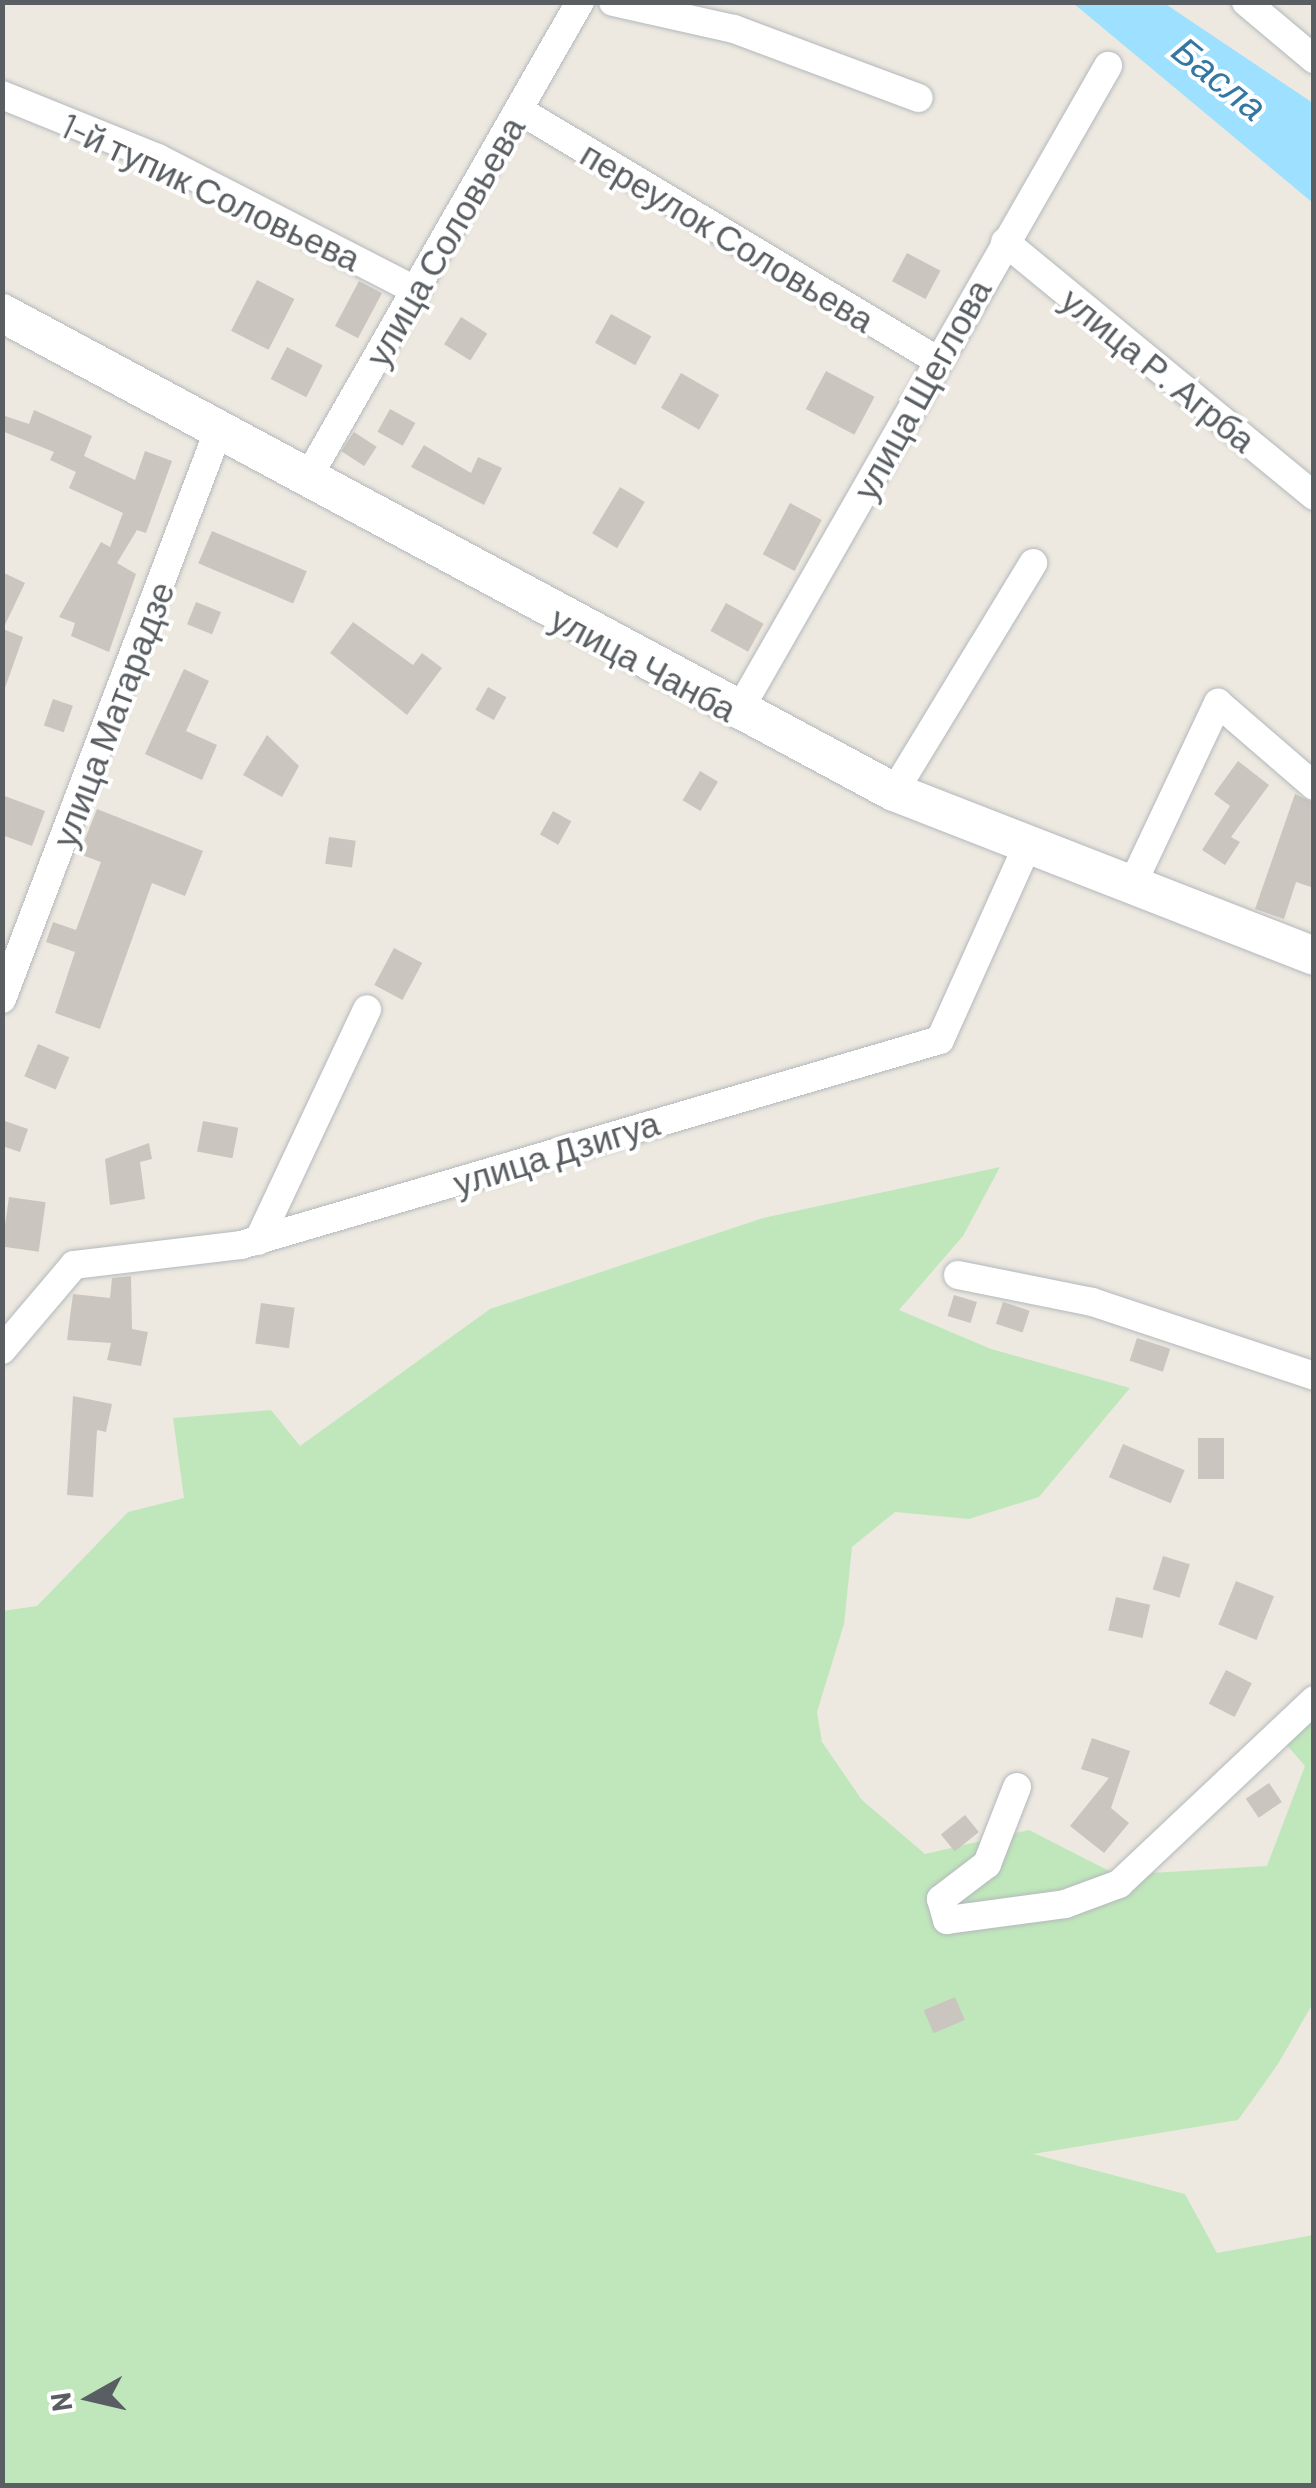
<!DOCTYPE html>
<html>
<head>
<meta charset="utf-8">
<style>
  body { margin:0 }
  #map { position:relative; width:1316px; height:2488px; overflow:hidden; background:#ede9e0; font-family:Barlow,sans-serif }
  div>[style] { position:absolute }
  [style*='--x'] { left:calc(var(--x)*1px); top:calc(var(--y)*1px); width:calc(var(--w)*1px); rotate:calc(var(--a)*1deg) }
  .green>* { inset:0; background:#c0e7bb }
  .water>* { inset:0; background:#9ee0ff }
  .building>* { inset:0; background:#cac5bf; transform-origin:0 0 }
  .roads { filter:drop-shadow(0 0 2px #b3b8bc) drop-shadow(0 0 2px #b3b8bc) }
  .street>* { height:28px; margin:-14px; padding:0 14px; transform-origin:14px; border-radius:14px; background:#fff }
  .secondary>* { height:38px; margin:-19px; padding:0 19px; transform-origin:19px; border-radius:19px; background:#fff }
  span { translate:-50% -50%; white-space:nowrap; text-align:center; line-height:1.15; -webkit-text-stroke:8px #fff; paint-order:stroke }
  .street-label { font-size:35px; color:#595e62 }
  .water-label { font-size:38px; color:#3377a3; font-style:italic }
  .frame { position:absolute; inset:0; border:5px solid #595e62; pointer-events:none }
  .north { position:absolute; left:40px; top:2348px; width:100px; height:100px; -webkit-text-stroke:8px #fff; paint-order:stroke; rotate:262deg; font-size:28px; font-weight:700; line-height:40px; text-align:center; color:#595e62 }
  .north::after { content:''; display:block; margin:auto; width:35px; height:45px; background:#595e62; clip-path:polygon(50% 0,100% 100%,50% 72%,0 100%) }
</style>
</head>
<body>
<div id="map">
  <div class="green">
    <div style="clip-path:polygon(1000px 1167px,963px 1236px,899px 1310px,991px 1349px,1130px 1388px,1039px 1497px,969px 1519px,895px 1512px,852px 1547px,844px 1624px,817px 1712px,822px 1742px,862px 1800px,925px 1854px,1029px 1830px,1117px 1875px,1267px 1866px,1305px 1766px,1284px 1742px,1313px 1713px,1313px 2003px,1278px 2064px,1238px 2120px,1033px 2154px,1185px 2194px,1217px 2253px,1313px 2235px,1313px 2485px,3px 2485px,2px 1611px,37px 1606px,128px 1512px,184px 1498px,173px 1418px,271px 1410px,300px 1446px,490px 1309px,763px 1218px)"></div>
  </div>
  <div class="water">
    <div style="clip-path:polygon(1073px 3px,1164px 3px,1313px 103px,1313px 203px)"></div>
  </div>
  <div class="building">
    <div style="left:907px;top:253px;width:38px;height:32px;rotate:28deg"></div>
    <div style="left:257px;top:280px;width:42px;height:57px;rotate:27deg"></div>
    <div style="left:359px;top:281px;width:26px;height:51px;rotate:28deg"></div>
    <div style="left:611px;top:314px;width:46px;height:33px;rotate:29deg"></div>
    <div style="left:461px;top:317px;width:31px;height:32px;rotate:32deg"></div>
    <div style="left:287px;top:347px;width:40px;height:36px;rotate:27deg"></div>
    <div style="left:826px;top:371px;width:55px;height:43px;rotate:28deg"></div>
    <div style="left:681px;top:373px;width:44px;height:40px;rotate:30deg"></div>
    <div style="left:390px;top:409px;width:29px;height:26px;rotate:29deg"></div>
    <div style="clip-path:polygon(34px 410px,92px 436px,84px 456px,135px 480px,145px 451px,172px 461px,146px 533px,137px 530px,117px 563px,136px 574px,109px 652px,71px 636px,75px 623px,59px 617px,101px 542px,110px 547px,123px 513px,69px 488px,76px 472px,50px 460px,54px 452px,2px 431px,2px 415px,29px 424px)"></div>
    <div style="left:354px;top:432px;width:27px;height:23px;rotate:33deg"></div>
    <div style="clip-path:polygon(424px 445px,471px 473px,478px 457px,502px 468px,484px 505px,411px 467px)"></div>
    <div style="left:620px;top:487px;width:29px;height:54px;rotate:31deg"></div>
    <div style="left:790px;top:503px;width:36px;height:58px;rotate:28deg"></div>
    <div style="left:212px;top:531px;width:103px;height:35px;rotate:23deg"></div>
    <div style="clip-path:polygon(2px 572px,25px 583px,3px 629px,23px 637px,5px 688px,2px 688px)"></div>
    <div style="left:196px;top:602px;width:27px;height:24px;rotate:22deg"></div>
    <div style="left:726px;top:603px;width:43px;height:32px;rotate:29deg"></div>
    <div style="clip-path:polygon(353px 622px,413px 665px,422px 653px,442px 668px,407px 715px,330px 653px)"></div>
    <div style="clip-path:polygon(184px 669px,209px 681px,186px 731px,217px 745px,202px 780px,145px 754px)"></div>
    <div style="left:488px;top:687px;width:21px;height:26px;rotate:29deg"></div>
    <div style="left:53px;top:699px;width:21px;height:28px;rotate:19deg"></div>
    <div style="clip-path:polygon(267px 735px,299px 766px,282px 797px,243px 775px)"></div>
    <div style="clip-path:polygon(1238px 761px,1269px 785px,1231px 837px,1240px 842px,1225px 865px,1202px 850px,1230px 806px,1214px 794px)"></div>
    <div style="left:700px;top:771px;width:21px;height:34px;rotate:31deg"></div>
    <div style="clip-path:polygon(1295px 794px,1314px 803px,1314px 888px,1296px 882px,1284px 919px,1255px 909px)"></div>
    <div style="clip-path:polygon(2px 795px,45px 811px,32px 846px,2px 835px)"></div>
    <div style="clip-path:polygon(97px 809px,203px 851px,185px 896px,152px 883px,100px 1029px,55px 1013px,75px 952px,46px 942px,53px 922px,76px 930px,101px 862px,79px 854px)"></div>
    <div style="left:553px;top:811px;width:21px;height:27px;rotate:29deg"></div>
    <div style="left:329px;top:837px;width:27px;height:27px;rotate:8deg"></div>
    <div style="left:394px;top:948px;width:32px;height:42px;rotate:28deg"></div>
    <div style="left:38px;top:1044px;width:34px;height:35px;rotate:23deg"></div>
    <div style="clip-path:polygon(2px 1120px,28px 1129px,20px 1152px,2px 1146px)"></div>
    <div style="left:203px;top:1121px;width:36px;height:31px;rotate:11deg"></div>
    <div style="clip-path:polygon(149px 1143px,152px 1159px,140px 1162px,145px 1199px,110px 1205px,105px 1159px)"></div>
    <div style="left:9px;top:1197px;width:37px;height:50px;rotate:8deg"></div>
    <div style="clip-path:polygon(131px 1276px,132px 1329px,148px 1332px,141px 1366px,107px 1360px,111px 1343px,67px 1340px,73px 1294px,110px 1298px,112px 1278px)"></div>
    <div style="left:954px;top:1295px;width:24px;height:22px;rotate:17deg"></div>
    <div style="left:1003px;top:1302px;width:28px;height:23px;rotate:18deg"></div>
    <div style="left:261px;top:1303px;width:34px;height:41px;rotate:8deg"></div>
    <div style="left:1137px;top:1338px;width:35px;height:24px;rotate:18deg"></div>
    <div style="clip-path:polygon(73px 1396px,112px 1404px,106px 1432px,97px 1430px,93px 1497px,67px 1495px)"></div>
    <div style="left:1198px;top:1438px;width:26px;height:41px"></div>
    <div style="left:1123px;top:1444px;width:67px;height:36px;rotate:23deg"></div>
    <div style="left:1163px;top:1556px;width:28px;height:35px;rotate:17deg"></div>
    <div style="left:1236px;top:1581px;width:41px;height:47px;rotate:22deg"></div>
    <div style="left:1116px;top:1597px;width:35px;height:34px;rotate:13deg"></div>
    <div style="left:1226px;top:1670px;width:29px;height:38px;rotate:27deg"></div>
    <div style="clip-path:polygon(1092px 1738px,1130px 1751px,1111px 1808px,1129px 1823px,1104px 1853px,1070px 1826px,1109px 1778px,1081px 1769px)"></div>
    <div style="left:1269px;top:1783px;width:23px;height:28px;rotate:56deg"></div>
    <div style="left:965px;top:1815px;width:22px;height:31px;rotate:51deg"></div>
    <div style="left:955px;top:1997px;width:25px;height:34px;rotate:67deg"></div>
  </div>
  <div class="roads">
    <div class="street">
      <div style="--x:613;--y:2;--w:124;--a:12.6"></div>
      <div style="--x:734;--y:29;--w:197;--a:20.5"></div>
      <div style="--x:1246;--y:2;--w:89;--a:40"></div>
      <div style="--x:2;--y:95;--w:168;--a:22"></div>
      <div style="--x:158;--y:158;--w:291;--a:27.2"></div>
      <div style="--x:519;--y:110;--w:488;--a:30.9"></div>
      <div style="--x:1005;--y:242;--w:400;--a:39.4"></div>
      <div style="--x:307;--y:479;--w:550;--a:-60.22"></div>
      <div style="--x:737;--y:714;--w:747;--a:-60.21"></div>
      <div style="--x:894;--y:792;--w:268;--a:-58.7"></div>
      <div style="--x:1131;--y:887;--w:204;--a:-64.7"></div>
      <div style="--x:1218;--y:703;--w:127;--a:40.8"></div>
      <div style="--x:2;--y:999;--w:610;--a:-69.16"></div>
      <div style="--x:258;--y:1241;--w:256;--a:-64.8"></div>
      <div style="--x:958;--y:1275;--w:137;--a:11.4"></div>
      <div style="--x:1092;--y:1302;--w:234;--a:18.4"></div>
      <div style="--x:2;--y:1350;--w:111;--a:-49.7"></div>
      <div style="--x:74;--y:1265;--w:168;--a:-6.8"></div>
      <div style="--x:241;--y:1245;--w:728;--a:-16.35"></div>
      <div style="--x:940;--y:1040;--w:209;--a:-65.8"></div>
      <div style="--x:1017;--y:1787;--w:83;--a:111.3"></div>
      <div style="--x:987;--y:1864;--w:58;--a:142.7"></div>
      <div style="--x:941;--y:1899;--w:22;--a:74"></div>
      <div style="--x:947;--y:1920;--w:119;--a:-7.7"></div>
      <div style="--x:1065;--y:1904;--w:58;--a:-20.3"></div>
      <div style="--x:1119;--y:1884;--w:268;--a:-43.3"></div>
    </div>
    <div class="secondary">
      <div style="--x:2;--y:313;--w:1012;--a:28.24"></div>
      <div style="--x:894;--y:792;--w:451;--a:21.3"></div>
    </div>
  </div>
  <div class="street-label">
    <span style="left:211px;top:191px;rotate:25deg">1-й тупик Соловьева</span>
    <span style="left:728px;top:236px;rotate:31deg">переулок Соловьева</span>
    <span style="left:444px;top:241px;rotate:-60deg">улица Соловьева</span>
    <span style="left:1159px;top:369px;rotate:39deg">улица Р. Агрба</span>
    <span style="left:921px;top:389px;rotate:-61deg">улица Щеглова</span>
    <span style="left:644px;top:663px;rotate:28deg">улица Чанба</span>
    <span style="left:112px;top:714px;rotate:-69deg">улица Матарадзе</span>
    <span style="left:556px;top:1152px;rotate:-17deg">улица Дзигуа</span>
  </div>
  <div class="water-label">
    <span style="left:1220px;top:78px;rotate:39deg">Басла</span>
  </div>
  <div class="frame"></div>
  <div class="north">N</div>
</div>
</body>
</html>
